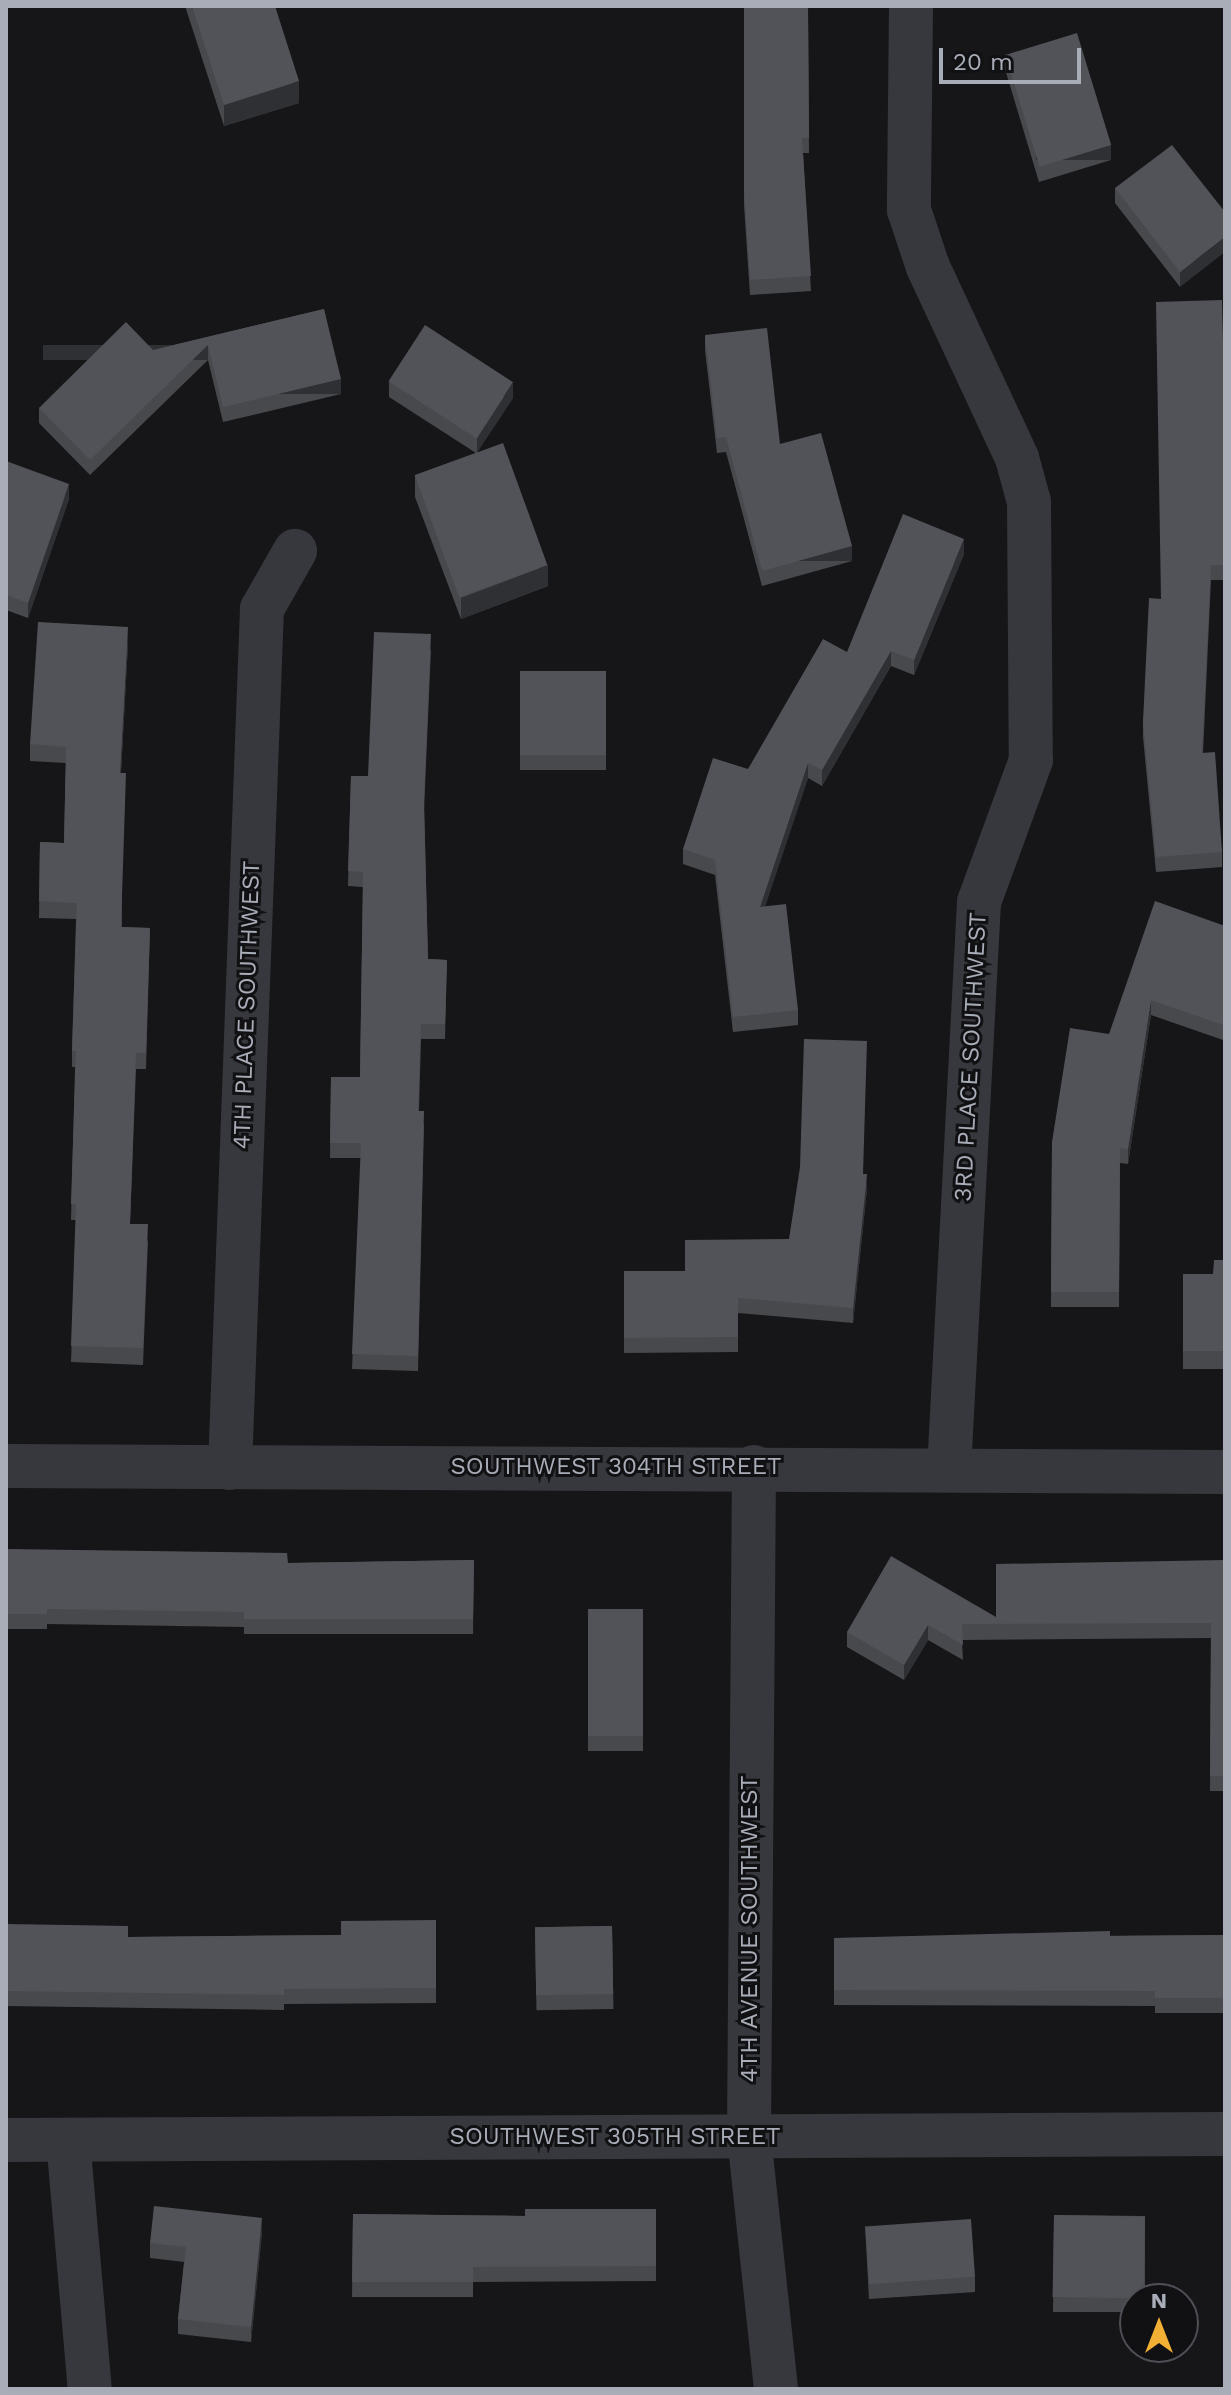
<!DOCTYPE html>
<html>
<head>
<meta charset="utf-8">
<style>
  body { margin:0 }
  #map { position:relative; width:1231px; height:2395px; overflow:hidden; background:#161618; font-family:"Work Sans",sans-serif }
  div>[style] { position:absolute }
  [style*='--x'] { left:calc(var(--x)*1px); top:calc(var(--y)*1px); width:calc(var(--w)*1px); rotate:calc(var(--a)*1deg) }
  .street>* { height:44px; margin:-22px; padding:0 22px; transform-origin:22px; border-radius:22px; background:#37383d }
  .wall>* { inset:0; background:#47494d; transform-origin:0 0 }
  .shaded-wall>* { inset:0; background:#2f3033; transform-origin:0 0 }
  .building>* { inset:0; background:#525359; transform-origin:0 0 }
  span { translate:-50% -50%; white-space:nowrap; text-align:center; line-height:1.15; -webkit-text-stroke:6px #111113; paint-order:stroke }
  .street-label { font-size:24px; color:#a8adb8 }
  .frame { position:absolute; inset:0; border:8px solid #a8adb8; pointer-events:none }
  .north { position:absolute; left:1119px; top:2283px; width:80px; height:80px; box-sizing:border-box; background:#111113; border:2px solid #4d4f55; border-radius:50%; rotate:0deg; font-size:22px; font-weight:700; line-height:32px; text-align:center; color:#a8adb8 }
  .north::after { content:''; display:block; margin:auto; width:28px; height:36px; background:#f2b134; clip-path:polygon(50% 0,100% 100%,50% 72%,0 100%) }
  .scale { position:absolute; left:939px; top:48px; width:142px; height:36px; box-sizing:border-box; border:4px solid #a8adb8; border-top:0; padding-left:10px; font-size:24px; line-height:28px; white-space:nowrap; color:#a8adb8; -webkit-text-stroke:6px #111113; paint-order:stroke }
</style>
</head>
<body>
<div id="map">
  <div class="street">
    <div style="--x:911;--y:6;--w:204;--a:90.6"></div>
    <div style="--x:909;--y:210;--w:60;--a:71.6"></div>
    <div style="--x:928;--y:267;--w:211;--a:65"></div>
    <div style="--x:1017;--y:458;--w:46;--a:74.7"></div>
    <div style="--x:1029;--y:502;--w:258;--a:89.6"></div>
    <div style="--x:1031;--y:760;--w:151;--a:110.1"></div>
    <div style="--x:979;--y:902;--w:569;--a:93.02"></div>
    <div style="--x:6;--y:1466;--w:1219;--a:0.28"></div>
    <div style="--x:754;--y:1467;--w:669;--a:90.43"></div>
    <div style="--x:749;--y:2136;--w:254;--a:83.9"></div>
    <div style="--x:230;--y:1468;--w:860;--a:-87.87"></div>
    <div style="--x:262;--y:609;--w:67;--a:-60.4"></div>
    <div style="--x:6;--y:2140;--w:1219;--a:-0.28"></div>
    <div style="--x:68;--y:2140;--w:250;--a:85"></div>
  </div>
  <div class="wall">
    <div style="clip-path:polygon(185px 6px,275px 6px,299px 103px,224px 126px)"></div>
    <div style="clip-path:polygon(744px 6px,808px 6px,809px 153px,803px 153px,811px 291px,750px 295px,744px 205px)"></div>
    <div style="clip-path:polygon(1005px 54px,1111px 160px,1039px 182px,1005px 69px)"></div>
    <div style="clip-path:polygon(1115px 188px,1225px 212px,1180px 287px,1115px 203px)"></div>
    <div style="clip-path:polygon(324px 309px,341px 394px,223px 422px,208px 360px,90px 475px,39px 423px,39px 408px,153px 350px)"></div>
    <div style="clip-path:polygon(705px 335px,780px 444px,852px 561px,762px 586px,726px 452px,717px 453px,705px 350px)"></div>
    <div style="clip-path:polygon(389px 382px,513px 398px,477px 452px,548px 586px,461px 619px,415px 497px,415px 475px,476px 453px,389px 397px)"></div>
    <div style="clip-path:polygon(1225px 422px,1225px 580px,1211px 580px,1203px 753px,1222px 852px,1222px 867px,1156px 872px,1143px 737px,1143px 722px,1161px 599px)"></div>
    <div style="clip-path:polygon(6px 461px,69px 499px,28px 618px,6px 610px)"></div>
    <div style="clip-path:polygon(964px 554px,914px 675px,891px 666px,822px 786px,808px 778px,765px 906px,798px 1010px,798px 1025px,733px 1032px,715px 875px,683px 864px,683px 849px,748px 769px,847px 652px)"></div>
    <div style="clip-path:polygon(128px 644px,121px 773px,122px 927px,150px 928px,146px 1069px,136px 1069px,130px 1224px,148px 1241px,143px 1365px,71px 1362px,76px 1220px,71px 1220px,75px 1067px,72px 1067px,72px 1051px,76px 919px,39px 918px,40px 842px,64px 843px,66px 763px,30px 761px,30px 744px)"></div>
    <div style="clip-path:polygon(431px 649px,424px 811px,428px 959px,447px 960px,445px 1039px,421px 1039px,419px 1111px,424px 1126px,418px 1371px,352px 1369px,361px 1158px,330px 1158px,331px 1077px,360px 1077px,363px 887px,348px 886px,351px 776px,368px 776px)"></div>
    <div style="left:520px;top:671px;width:86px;height:99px"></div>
    <div style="clip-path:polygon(1225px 926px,1223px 1040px,1151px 1015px,1128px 1164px,1120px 1163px,1119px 1307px,1051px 1307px,1052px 1142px,1109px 1034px)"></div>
    <div style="clip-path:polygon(863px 1174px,867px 1189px,853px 1323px,738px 1313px,738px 1352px,624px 1353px,624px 1271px,685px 1271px,789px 1239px)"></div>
    <div style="clip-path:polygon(1225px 1260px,1225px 1369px,1183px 1369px,1183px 1274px,1213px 1274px)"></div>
    <div style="clip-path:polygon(6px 1549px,288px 1563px,474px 1560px,473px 1634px,244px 1634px,244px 1627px,47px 1624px,47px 1629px,6px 1629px)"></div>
    <div style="clip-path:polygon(1225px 1560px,1225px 1791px,1210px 1791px,1211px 1638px,962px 1640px,963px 1660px,928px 1640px,904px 1680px,847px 1647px,847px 1632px,996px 1617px)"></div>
    <div style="left:588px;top:1609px;width:55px;height:142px"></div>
    <div style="clip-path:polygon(436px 1920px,436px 2003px,284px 2004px,284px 2010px,6px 2006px,6px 1924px,128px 1937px,341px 1935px)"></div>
    <div style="left:612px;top:1926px;width:83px;height:77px;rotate:89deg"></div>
    <div style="clip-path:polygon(1225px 1935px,1225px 2013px,1155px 2013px,1155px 2006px,834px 2005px,834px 1938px)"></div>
    <div style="clip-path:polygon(656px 2209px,656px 2281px,473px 2282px,473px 2297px,352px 2297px,353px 2214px,525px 2216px)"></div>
    <div style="clip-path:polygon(1054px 2215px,1145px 2216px,1145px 2299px,1135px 2299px,1135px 2312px,1053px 2312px)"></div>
    <div style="clip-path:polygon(865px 2226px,975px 2277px,975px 2292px,869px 2299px)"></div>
    <div style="clip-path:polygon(262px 2233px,251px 2342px,178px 2334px,178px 2319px,184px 2262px,150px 2258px,150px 2243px)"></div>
  </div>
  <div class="shaded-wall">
    <div style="clip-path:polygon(299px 81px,299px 103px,224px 126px,224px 105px)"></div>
    <div style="left:1111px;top:145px;width:15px;height:75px;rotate:90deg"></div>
    <div style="clip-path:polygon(1225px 237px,1225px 252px,1180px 287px,1180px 272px)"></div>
    <div style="left:208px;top:345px;width:15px;height:165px;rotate:90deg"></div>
    <div style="left:341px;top:379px;width:15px;height:121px;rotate:90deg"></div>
    <div style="clip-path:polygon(513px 383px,513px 398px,477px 453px,477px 438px)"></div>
    <div style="clip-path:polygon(69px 484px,69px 499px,28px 618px,28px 603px)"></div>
    <div style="clip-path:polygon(964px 539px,964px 554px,914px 675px,914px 660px)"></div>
    <div style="left:852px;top:546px;width:15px;height:93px;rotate:90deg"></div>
    <div style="clip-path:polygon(548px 565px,548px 586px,461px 619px,461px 598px)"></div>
    <div style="clip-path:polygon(128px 627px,128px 644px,120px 789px,120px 773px)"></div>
    <div style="clip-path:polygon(891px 651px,891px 666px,822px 786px,822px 770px)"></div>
    <div style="clip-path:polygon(808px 763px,808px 778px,760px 922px,760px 907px)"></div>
    <div style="clip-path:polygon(1151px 1000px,1151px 1015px,1128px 1164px,1128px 1149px)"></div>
    <div style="clip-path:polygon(1225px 1018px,1225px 1033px,1223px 1040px,1223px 1025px)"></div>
    <div style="clip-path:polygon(867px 1174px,867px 1189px,853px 1323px,853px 1308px)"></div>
    <div style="clip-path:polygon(928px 1625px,928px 1640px,904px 1680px,904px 1665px)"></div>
    <div style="clip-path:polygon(262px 2218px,262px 2233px,251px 2342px,251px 2327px)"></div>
  </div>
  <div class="building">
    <div style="clip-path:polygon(192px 6px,275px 6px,299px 81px,224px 105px)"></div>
    <div style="clip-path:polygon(744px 6px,808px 6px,809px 138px,802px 138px,811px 276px,750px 280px,744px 190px)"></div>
    <div style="left:1077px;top:33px;width:117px;height:75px;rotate:73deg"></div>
    <div style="clip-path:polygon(1172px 145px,1225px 212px,1225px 237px,1180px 272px,1115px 188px)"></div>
    <div style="clip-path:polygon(1222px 300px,1225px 422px,1225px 565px,1211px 565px,1202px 753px,1215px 752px,1222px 852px,1156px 857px,1143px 722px,1149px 598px,1161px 599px,1156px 302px)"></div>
    <div style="clip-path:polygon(324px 309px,341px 379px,223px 407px,208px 345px,90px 460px,39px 408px,126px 322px,153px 350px)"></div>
    <div style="left:425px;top:325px;width:105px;height:67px;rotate:33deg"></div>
    <div style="clip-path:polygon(767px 328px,780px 444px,821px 433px,852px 546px,762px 571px,726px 437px,717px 438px,705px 335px)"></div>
    <div style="left:503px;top:443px;width:130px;height:94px;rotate:70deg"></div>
    <div style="clip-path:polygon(6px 461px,69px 484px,28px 603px,6px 595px)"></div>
    <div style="clip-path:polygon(903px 514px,964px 539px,914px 660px,891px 651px,822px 770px,808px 763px,760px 907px,786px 904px,798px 1010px,733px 1017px,715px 860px,683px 849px,713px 758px,748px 769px,823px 639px,847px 652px)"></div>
    <div style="clip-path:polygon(38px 622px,128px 627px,120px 773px,126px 773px,121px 927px,150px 928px,146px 1053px,136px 1053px,130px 1224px,148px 1224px,143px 1348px,71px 1346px,76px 1204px,71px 1204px,76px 1051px,72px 1051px,77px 903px,39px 901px,40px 842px,64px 843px,66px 747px,30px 744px)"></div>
    <div style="clip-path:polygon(374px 632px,431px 634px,424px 801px,428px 959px,447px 960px,445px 1024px,421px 1024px,418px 1111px,424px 1111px,418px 1356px,352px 1354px,361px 1143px,330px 1143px,331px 1077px,360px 1077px,363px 872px,348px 871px,351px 776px,368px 776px)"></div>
    <div style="left:520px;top:671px;width:86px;height:84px"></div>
    <div style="clip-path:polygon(1155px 901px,1225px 926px,1225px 1018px,1223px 1025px,1151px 1000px,1128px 1149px,1120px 1148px,1119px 1292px,1051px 1292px,1052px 1142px,1070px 1028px,1109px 1034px)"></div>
    <div style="clip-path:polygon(804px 1039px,867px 1041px,863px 1174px,867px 1174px,853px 1308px,738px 1298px,738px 1337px,624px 1338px,624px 1271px,685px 1271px,685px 1240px,789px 1239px,800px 1167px)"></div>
    <div style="clip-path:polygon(1214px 1260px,1225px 1260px,1225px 1351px,1183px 1351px,1183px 1274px,1213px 1274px)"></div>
    <div style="clip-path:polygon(6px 1549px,287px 1553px,288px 1563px,474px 1560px,473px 1619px,244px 1619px,244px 1612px,47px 1609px,47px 1614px,6px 1614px)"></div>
    <div style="clip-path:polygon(891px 1556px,996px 1617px,996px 1564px,1225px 1560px,1225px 1776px,1210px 1776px,1211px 1623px,962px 1624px,963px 1645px,928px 1625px,904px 1665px,847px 1632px)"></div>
    <div style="left:588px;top:1609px;width:55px;height:127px"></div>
    <div style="clip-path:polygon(436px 1920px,436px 1988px,284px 1989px,284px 1995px,6px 1991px,6px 1924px,128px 1926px,128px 1937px,341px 1935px,341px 1921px)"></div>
    <div style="left:612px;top:1926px;width:68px;height:77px;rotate:89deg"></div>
    <div style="clip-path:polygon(1110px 1931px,1110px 1936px,1225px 1935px,1225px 1998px,1155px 1998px,1155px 1991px,834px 1990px,834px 1938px)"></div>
    <div style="clip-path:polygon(154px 2206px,262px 2218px,251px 2327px,178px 2319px,186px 2247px,150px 2243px)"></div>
    <div style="clip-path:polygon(525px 2209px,656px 2209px,656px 2266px,473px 2267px,473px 2282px,352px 2282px,353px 2214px,525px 2216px)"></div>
    <div style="left:1054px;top:2215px;width:91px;height:82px;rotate:1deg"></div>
    <div style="left:971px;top:2219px;width:58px;height:106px;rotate:86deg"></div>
  </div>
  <div class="street-label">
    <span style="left:247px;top:1005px;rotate:-88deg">4TH PLACE SOUTHWEST</span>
    <span style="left:971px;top:1057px;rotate:-87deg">3RD PLACE SOUTHWEST</span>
    <span style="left:616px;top:1467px">SOUTHWEST 304TH STREET</span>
    <span style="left:750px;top:1929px;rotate:-90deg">4TH AVENUE SOUTHWEST</span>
    <span style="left:615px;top:2137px">SOUTHWEST 305TH STREET</span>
  </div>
  <div class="frame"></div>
  <div class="north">N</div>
  <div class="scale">20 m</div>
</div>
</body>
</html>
